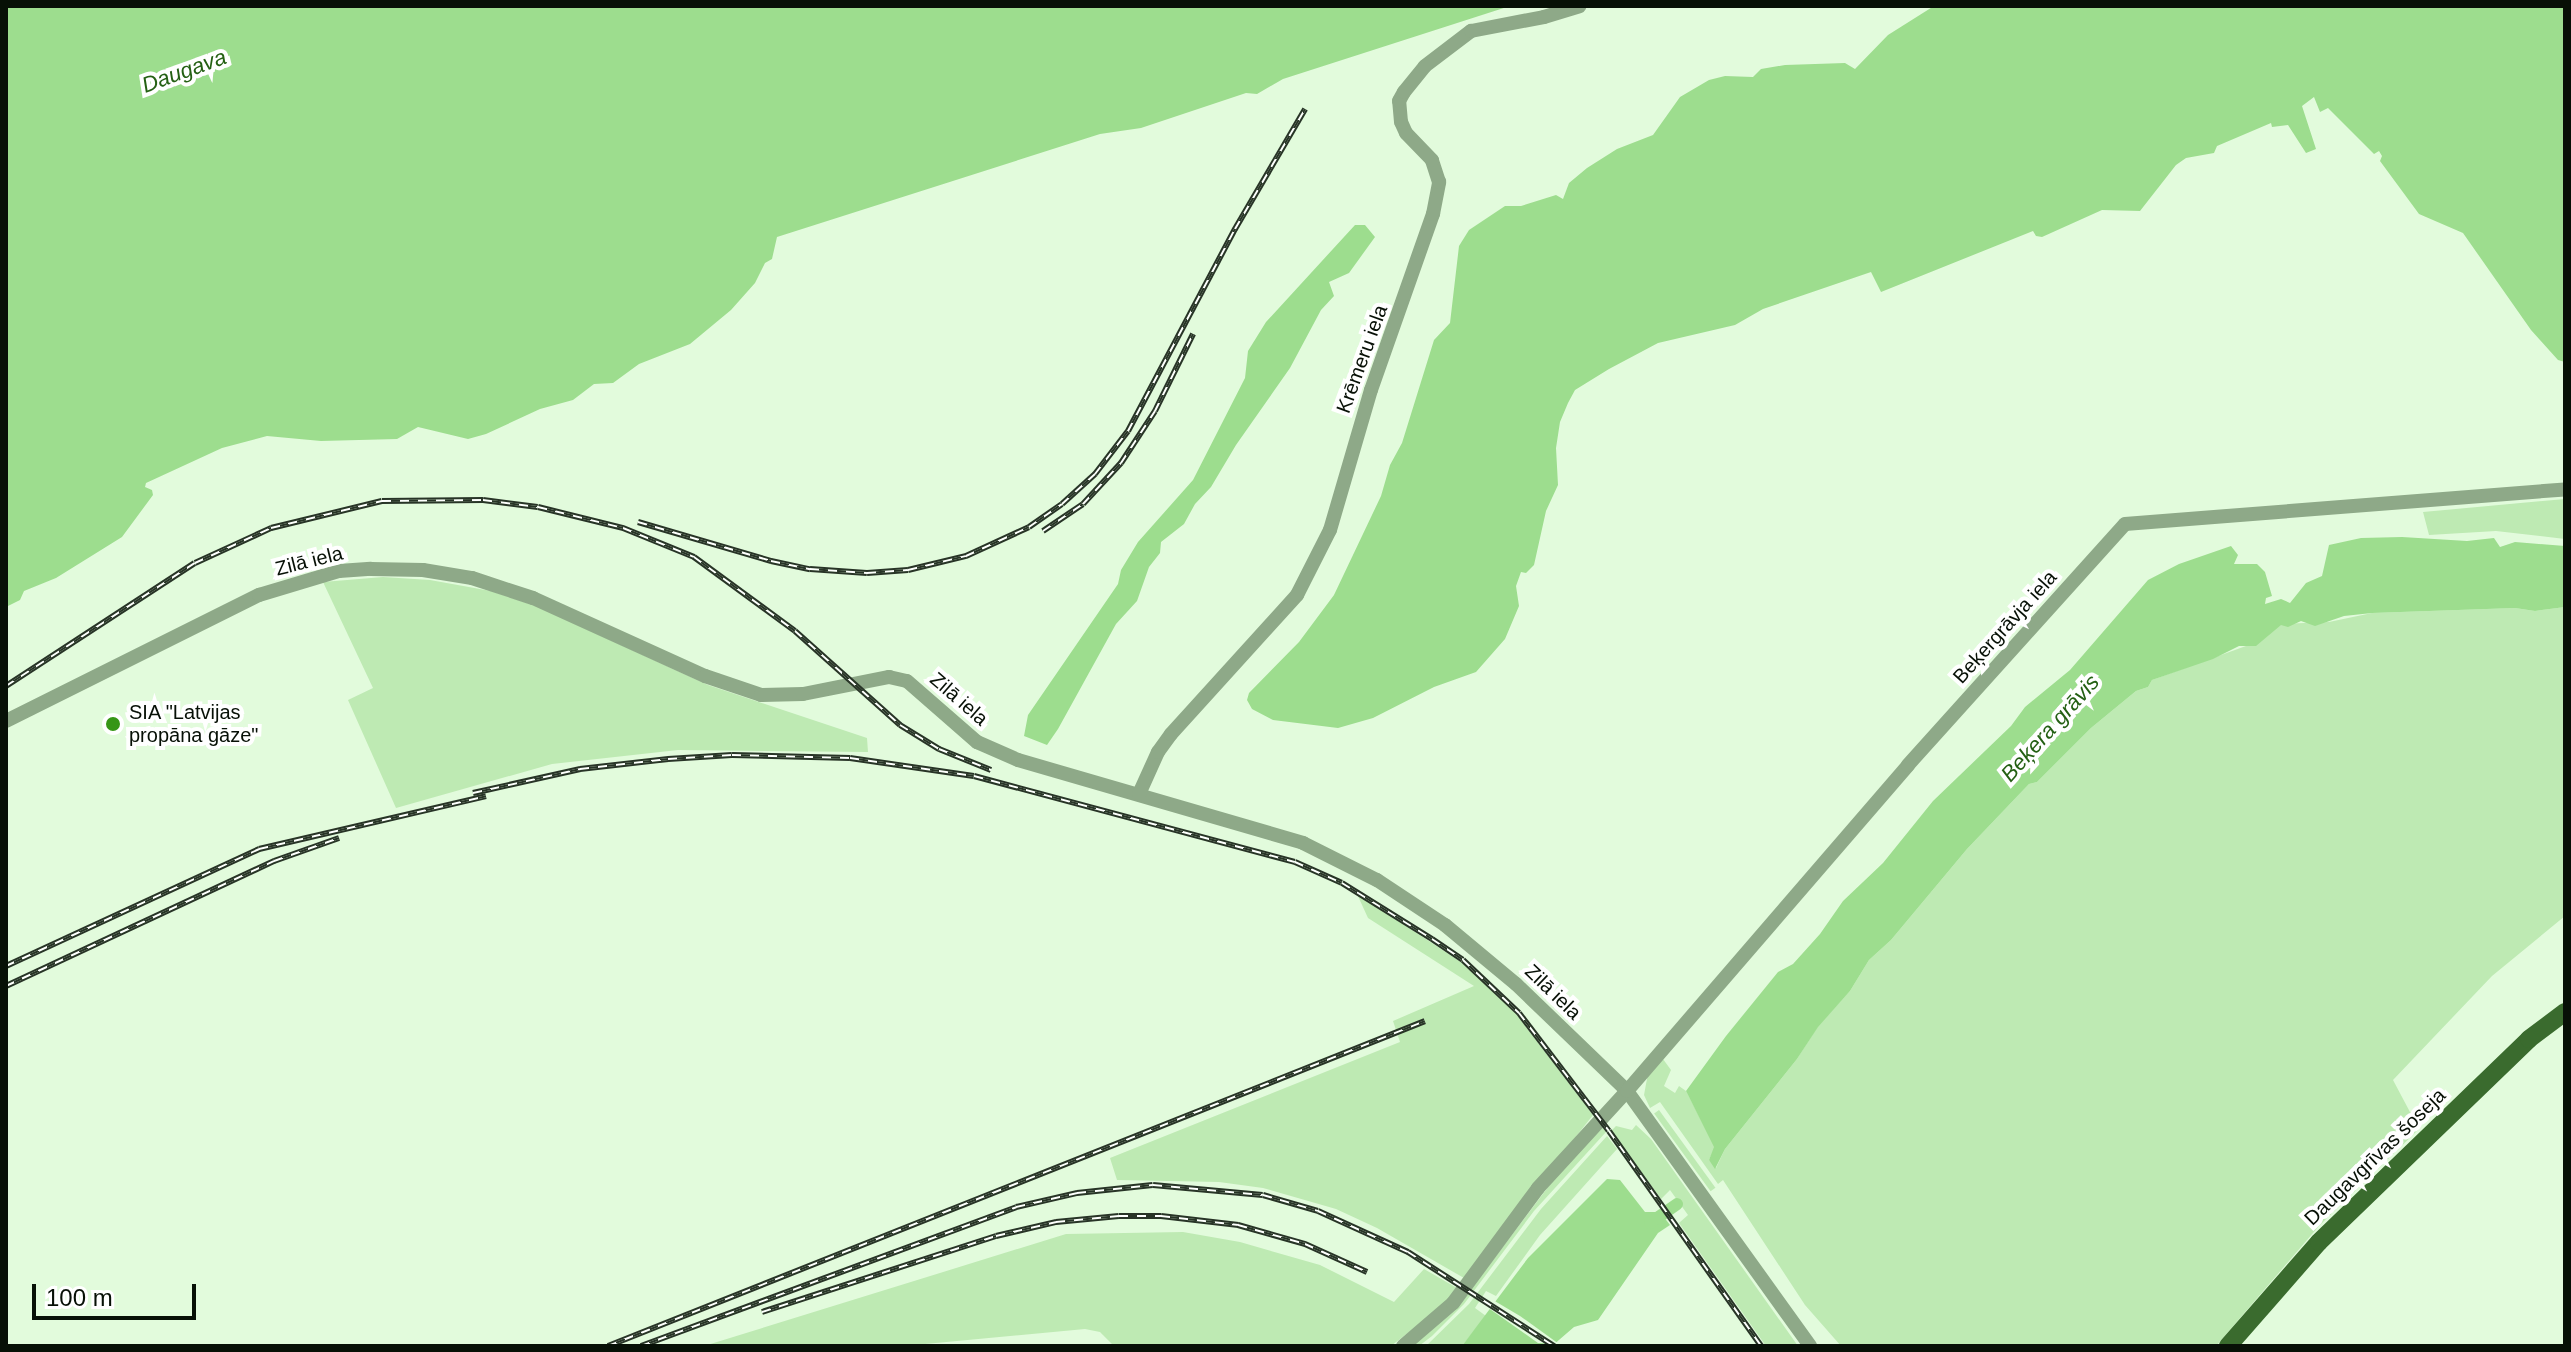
<!DOCTYPE html>
<html>
<head>
<meta charset="utf-8">
<style>
  body { margin:0 }
  #map { position:relative; width:2571px; height:1352px; overflow:hidden; background:#e2fbdc; font-family:Helvetica,sans-serif }
  div>[style] { position:absolute }
  [style*='--x'] { left:calc(var(--x)*1px); top:calc(var(--y)*1px); width:calc(var(--w)*1px); rotate:calc(var(--a)*1deg) }
  .green>* { inset:0; background:#beeab3; transform-origin:0 0 }
  .water>* { inset:0; background:#9ddd8e }
  .pier>* { inset:0; background:#e2fbdc }
  .canal>* { height:12px; margin:-6px; padding:0 6px; transform-origin:6px; border-radius:6px; background:#9ddd8e }
  .minor>* { height:14px; margin:-7px; padding:0 7px; transform-origin:7px; border-radius:7px; background:#8ea988 }
  .major>* { height:18px; margin:-9px; padding:0 9px; transform-origin:9px; border-radius:9px; background:#3a6b2e }
  .rail>* { height:6px; margin-top:-3px; transform-origin:0; background:repeating-linear-gradient(90deg,#fff 0 9px,#283427 0 18px); box-sizing:border-box; border-block:2px solid #283427 }
  .dots>* { width:22px; height:22px; translate:-50% -50%; box-sizing:border-box; border:4px solid #fff; border-radius:50% }
  span { translate:-50% -50%; white-space:nowrap; text-align:center; line-height:1.15; -webkit-text-stroke:8px #fff; paint-order:stroke }
  .street-label { font-size:20px; color:#071006 }
  .poi-label { font-size:20px; color:#071006 }
  .left { translate:0 -50%; text-align:left }
  .water-label { font-size:22px; color:#246013; font-style:italic }
  .frame { position:absolute; inset:0; border:8px solid #071006; pointer-events:none }
  .scale { position:absolute; left:32px; top:1284px; width:164px; height:36px; box-sizing:border-box; border:4px solid #071006; border-top:0; padding-left:10px; font-size:24px; line-height:28px; white-space:nowrap; color:#071006; -webkit-text-stroke:6px #fff; paint-order:stroke }
</style>
</head>
<body>
<div id="map">
  <div class="green">
    <div style="clip-path:polygon(2565px 499px,2565px 539px,2496px 531px,2429px 535px,2423px 512px)"></div>
    <div style="clip-path:polygon(383px 577px,430px 580px,491px 591px,536px 606px,708px 685px,867px 738px,868px 752px,678px 750px,552px 764px,396px 808px,348px 700px,373px 688px,323px 582px)"></div>
    <div style="clip-path:polygon(2565px 607px,2565px 916px,2492px 976px,2393px 1080px,2419px 1129px,2319px 1226px,2216px 1346px,1841px 1346px,1805px 1305px,1723px 1180px,1718px 1184px,1660px 1102px,1650px 1108px,1644px 1095px,1646px 1084px,1648px 1074px,1663px 1059px,1671px 1070px,1664px 1086px,1675px 1093px,1679px 1086px,1686px 1091px,1715px 1147px,1709px 1160px,1716px 1168px,1725px 1149px,1797px 1059px,1818px 1026px,1850px 991px,1869px 960px,1891px 940px,1967px 849px,2029px 784px,2037px 782px,2091px 728px,2136px 691px,2148px 687px,2152px 680px,2257px 642px,2281px 624px,2329px 622px,2372px 613px,2515px 608px,2535px 611px)"></div>
    <div style="clip-path:polygon(1357px 894px,1461px 962px,1483px 982px,1517px 1015px,1593px 1115px,1464px 1278px,1377px 1228px,1336px 1209px,1263px 1188px,1219px 1182px,1117px 1180px,1110px 1158px,1400px 1042px,1393px 1021px,1474px 986px,1368px 918px)"></div>
    <div style="left:1659px;top:1110px;width:96px;height:6px;rotate:54deg"></div>
    <div style="clip-path:polygon(1636px 1125px,1651px 1139px,1798px 1346px,1766px 1346px,1679px 1223px,1688px 1215px,1670px 1190px,1661px 1199px,1611px 1131px,1616px 1126px,1632px 1130px)"></div>
    <div style="clip-path:polygon(1602px 1127px,1606px 1132px,1534px 1211px,1464px 1304px,1432px 1336px,1419px 1346px,1412px 1346px,1462px 1301px,1564px 1166px)"></div>
    <div style="clip-path:polygon(1607px 1136px,1617px 1149px,1540px 1235px,1496px 1296px,1486px 1291px,1475px 1308px,1486px 1316px,1462px 1346px,1426px 1346px,1469px 1304px,1541px 1209px)"></div>
    <div style="clip-path:polygon(1183px 1232px,1240px 1242px,1320px 1265px,1394px 1302px,1424px 1269px,1457px 1288px,1441px 1307px,1391px 1346px,1114px 1346px,1100px 1332px,1085px 1329px,904px 1346px,704px 1346px,1066px 1234px)"></div>
  </div>
  <div class="water">
    <div style="clip-path:polygon(6px 6px,1510px 6px,1283px 79px,1257px 94px,1246px 93px,1141px 128px,1100px 134px,777px 237px,772px 259px,765px 263px,755px 283px,731px 310px,690px 344px,639px 364px,613px 383px,594px 384px,573px 400px,540px 409px,486px 434px,468px 439px,418px 427px,397px 439px,321px 441px,267px 436px,222px 448px,146px 483px,145px 487px,152px 490px,153px 495px,122px 537px,56px 578px,24px 591px,20px 600px,6px 607px)"></div>
    <div style="clip-path:polygon(1934px 6px,2565px 6px,2565px 362px,2558px 360px,2531px 330px,2463px 233px,2419px 214px,2380px 161px,2382px 156px,2379px 151px,2374px 154px,2328px 108px,2320px 112px,2314px 97px,2302px 106px,2316px 149px,2306px 153px,2288px 125px,2272px 127px,2271px 123px,2217px 146px,2214px 153px,2186px 158px,2176px 165px,2140px 211px,2102px 210px,2042px 237px,2036px 236px,2033px 231px,1881px 292px,1871px 272px,1763px 309px,1735px 325px,1658px 343px,1609px 369px,1575px 390px,1568px 403px,1560px 422px,1556px 448px,1558px 485px,1546px 511px,1534px 565px,1526px 573px,1521px 572px,1516px 586px,1519px 606px,1505px 639px,1476px 672px,1434px 687px,1373px 718px,1338px 728px,1273px 720px,1252px 709px,1247px 700px,1249px 693px,1299px 642px,1334px 595px,1381px 496px,1390px 465px,1402px 443px,1434px 340px,1450px 323px,1459px 246px,1469px 230px,1505px 206px,1521px 206px,1556px 195px,1563px 199px,1569px 183px,1587px 168px,1617px 149px,1653px 135px,1680px 97px,1709px 80px,1725px 76px,1753px 77px,1761px 69px,1785px 65px,1845px 63px,1855px 69px,1888px 35px)"></div>
    <div style="clip-path:polygon(1355px 225px,1365px 225px,1375px 237px,1349px 273px,1329px 282px,1334px 296px,1321px 310px,1290px 368px,1236px 445px,1211px 487px,1195px 504px,1184px 524px,1161px 542px,1160px 553px,1149px 567px,1137px 601px,1116px 624px,1058px 729px,1047px 745px,1024px 736px,1028px 715px,1118px 584px,1121px 570px,1138px 542px,1193px 480px,1245px 378px,1248px 351px,1266px 322px)"></div>
    <div style="clip-path:polygon(2402px 537px,2467px 541px,2494px 538px,2500px 547px,2515px 542px,2565px 546px,2565px 607px,2535px 611px,2515px 608px,2372px 613px,2344px 616px,2315px 626px,2301px 621px,2288px 627px,2281px 625px,2256px 646px,2239px 646px,2213px 659px,2152px 680px,2148px 687px,2136px 691px,2091px 728px,2037px 782px,2029px 784px,1967px 849px,1891px 940px,1869px 960px,1850px 991px,1818px 1027px,1797px 1059px,1725px 1149px,1715px 1169px,1709px 1160px,1714px 1147px,1686px 1091px,1726px 1036px,1778px 972px,1793px 964px,1820px 934px,1843px 901px,1883px 863px,1933px 801px,2011px 726px,2025px 707px,2070px 670px,2148px 580px,2179px 564px,2231px 546px,2238px 555px,2234px 564px,2257px 564px,2265px 572px,2272px 596px,2266px 598px,2265px 604px,2281px 599px,2290px 603px,2306px 583px,2322px 576px,2329px 545px,2361px 538px)"></div>
    <div style="clip-path:polygon(1607px 1179px,1620px 1180px,1645px 1212px,1660px 1212px,1670px 1225px,1658px 1233px,1598px 1320px,1574px 1327px,1552px 1346px,1462px 1346px,1528px 1258px)"></div>
  </div>
  <div class="pier">
    <div style="clip-path:polygon(1493px 1300px,1520px 1316px,1559px 1344px,1538px 1343px,1487px 1307px)"></div>
  </div>
  <div class="canal">
    <div style="--x:1650;--y:1223;--w:33;--a:-35"></div>
  </div>
  <div class="minor">
    <div style="--x:6;--y:721;--w:283;--a:-26.5"></div>
    <div style="--x:259;--y:595;--w:84;--a:-16.7"></div>
    <div style="--x:339;--y:571;--w:32;--a:-4"></div>
    <div style="--x:371;--y:569;--w:52;--a:1.1"></div>
    <div style="--x:423;--y:570;--w:50;--a:9.3"></div>
    <div style="--x:472;--y:578;--w:64;--a:18.2"></div>
    <div style="--x:533;--y:598;--w:189;--a:24.4"></div>
    <div style="--x:705;--y:676;--w:59;--a:18.7"></div>
    <div style="--x:761;--y:695;--w:42;--a:-1.4"></div>
    <div style="--x:803;--y:694;--w:88;--a:-11.2"></div>
    <div style="--x:889;--y:677;--w:18;--a:13"></div>
    <div style="--x:907;--y:681;--w:93;--a:41.1"></div>
    <div style="--x:977;--y:742;--w:45;--a:23.7"></div>
    <div style="--x:1018;--y:760;--w:297;--a:16.2"></div>
    <div style="--x:1303;--y:843;--w:83;--a:26.6"></div>
    <div style="--x:1377;--y:880;--w:82;--a:33.5"></div>
    <div style="--x:1445;--y:925;--w:92;--a:39.7"></div>
    <div style="--x:1516;--y:984;--w:154;--a:43.9"></div>
    <div style="--x:1627;--y:1091;--w:314;--a:54.3"></div>
    <div style="--x:1139;--y:794;--w:46;--a:-65.7"></div>
    <div style="--x:1158;--y:752;--w:22;--a:-54"></div>
    <div style="--x:1171;--y:734;--w:188;--a:-47.8"></div>
    <div style="--x:1297;--y:595;--w:73;--a:-63.1"></div>
    <div style="--x:1330;--y:530;--w:146;--a:-73.7"></div>
    <div style="--x:1371;--y:390;--w:187;--a:-70.6"></div>
    <div style="--x:1433;--y:214;--w:33;--a:-79"></div>
    <div style="--x:1439;--y:182;--w:23;--a:-108"></div>
    <div style="--x:1432;--y:160;--w:37;--a:-134"></div>
    <div style="--x:1406;--y:133;--w:12;--a:-114"></div>
    <div style="--x:1401;--y:122;--w:21;--a:-95"></div>
    <div style="--x:1399;--y:101;--w:10;--a:-61"></div>
    <div style="--x:1404;--y:92;--w:33;--a:-51"></div>
    <div style="--x:1425;--y:66;--w:58;--a:-37.3"></div>
    <div style="--x:1471;--y:31;--w:74;--a:-10.9"></div>
    <div style="--x:1544;--y:17;--w:37;--a:-17"></div>
    <div style="--x:1403;--y:1346;--w:66;--a:-40.7"></div>
    <div style="--x:1453;--y:1303;--w:143;--a:-53.5"></div>
    <div style="--x:1538;--y:1188;--w:132;--a:-47.5"></div>
    <div style="--x:1627;--y:1091;--w:430;--a:-49.2"></div>
    <div style="--x:1908;--y:765;--w:324;--a:-48"></div>
    <div style="--x:2125;--y:524;--w:441;--a:-4.5"></div>
  </div>
  <div class="major">
    <div style="--x:2228;--y:1346;--w:138;--a:-48.8"></div>
    <div style="--x:2319;--y:1242;--w:292;--a:-44"></div>
    <div style="--x:2529;--y:1039;--w:45;--a:-36.9"></div>
  </div>
  <div class="rail">
    <div style="--x:638;--y:522;--w:139;--a:16.3"></div>
    <div style="--x:771;--y:561;--w:40;--a:12"></div>
    <div style="--x:810;--y:569;--w:57;--a:4"></div>
    <div style="--x:867;--y:573;--w:41;--a:-4.2"></div>
    <div style="--x:908;--y:570;--w:60;--a:-13.6"></div>
    <div style="--x:966;--y:556;--w:69;--a:-24.7"></div>
    <div style="--x:1029;--y:527;--w:40;--a:-34.9"></div>
    <div style="--x:1062;--y:504;--w:45;--a:-42.3"></div>
    <div style="--x:1095;--y:474;--w:54;--a:-52.5"></div>
    <div style="--x:1128;--y:431;--w:229;--a:-62.1"></div>
    <div style="--x:1235;--y:229;--w:139;--a:-59.7"></div>
    <div style="--x:1043;--y:531;--w:48;--a:-34"></div>
    <div style="--x:1083;--y:504;--w:56;--a:-47.2"></div>
    <div style="--x:1121;--y:463;--w:62;--a:-56.8"></div>
    <div style="--x:1155;--y:411;--w:86;--a:-63.7"></div>
    <div style="--x:6;--y:686;--w:225;--a:-33.1"></div>
    <div style="--x:195;--y:563;--w:84;--a:-24.7"></div>
    <div style="--x:271;--y:528;--w:114;--a:-13.7"></div>
    <div style="--x:382;--y:501;--w:101;--a:-0.6"></div>
    <div style="--x:483;--y:500;--w:55;--a:7.3"></div>
    <div style="--x:538;--y:507;--w:88;--a:13.9"></div>
    <div style="--x:623;--y:528;--w:77;--a:22.2"></div>
    <div style="--x:694;--y:557;--w:125;--a:36.2"></div>
    <div style="--x:795;--y:631;--w:141;--a:41.8"></div>
    <div style="--x:900;--y:725;--w:46;--a:31.6"></div>
    <div style="--x:939;--y:749;--w:56;--a:22"></div>
    <div style="--x:473;--y:793;--w:110;--a:-12.6"></div>
    <div style="--x:580;--y:769;--w:89;--a:-6.5"></div>
    <div style="--x:668;--y:759;--w:64;--a:-3.6"></div>
    <div style="--x:732;--y:755;--w:118;--a:1.5"></div>
    <div style="--x:850;--y:758;--w:125;--a:8.3"></div>
    <div style="--x:974;--y:776;--w:332;--a:15"></div>
    <div style="--x:1295;--y:862;--w:51;--a:24.1"></div>
    <div style="--x:1342;--y:883;--w:106;--a:31.9"></div>
    <div style="--x:1432;--y:939;--w:37;--a:34"></div>
    <div style="--x:1463;--y:960;--w:77;--a:43.4"></div>
    <div style="--x:1519;--y:1013;--w:148;--a:52.7"></div>
    <div style="--x:1609;--y:1131;--w:263;--a:54.7"></div>
    <div style="--x:6;--y:966;--w:279;--a:-24.8"></div>
    <div style="--x:259;--y:849;--w:233;--a:-13.1"></div>
    <div style="--x:6;--y:986;--w:296;--a:-25"></div>
    <div style="--x:274;--y:861;--w:69;--a:-19.5"></div>
    <div style="--x:762;--y:1312;--w:246;--a:-18"></div>
    <div style="--x:996;--y:1236;--w:62;--a:-13.1"></div>
    <div style="--x:1056;--y:1222;--w:63;--a:-5.4"></div>
    <div style="--x:1119;--y:1216;--w:42;--a:0"></div>
    <div style="--x:1161;--y:1216;--w:78;--a:6.7"></div>
    <div style="--x:1238;--y:1225;--w:70;--a:15.8"></div>
    <div style="--x:1305;--y:1244;--w:68;--a:24.3"></div>
    <div style="--x:608;--y:1346;--w:879;--a:-21.69"></div>
    <div style="--x:641;--y:1346;--w:400;--a:-20.3"></div>
    <div style="--x:1016;--y:1207;--w:63;--a:-12.9"></div>
    <div style="--x:1077;--y:1193;--w:76;--a:-6"></div>
    <div style="--x:1153;--y:1185;--w:110;--a:5.2"></div>
    <div style="--x:1263;--y:1195;--w:57;--a:16.2"></div>
    <div style="--x:1318;--y:1211;--w:99;--a:24.5"></div>
    <div style="--x:1408;--y:1252;--w:174;--a:32.8"></div>
  </div>
  <div class="dots">
    <div style="left:113px;top:724px;background:#369616"></div>
  </div>
  <div class="street-label">
    <span style="left:1362px;top:359px;rotate:-70deg">Krēmeru iela</span>
    <span style="left:309px;top:561px;rotate:-14deg">Zilā iela</span>
    <span style="left:2005px;top:627px;rotate:-48deg">Beķergrāvja iela</span>
    <span style="left:959px;top:699px;rotate:41deg">Zilā iela</span>
    <span style="left:1553px;top:992px;rotate:44deg">Zilā iela</span>
    <span style="left:2375px;top:1157px;rotate:-44deg">Daugavgrīvas šoseja</span>
  </div>
  <div class="poi-label">
    <span class="left" style="left:129px;top:724px">SIA "Latvijas<br>propāna gāze"</span>
  </div>
  <div class="water-label">
    <span style="left:184px;top:71px;rotate:-20deg">Daugava</span>
    <span style="left:2050px;top:728px;rotate:-48deg">Beķera grāvis</span>
  </div>
  <div class="frame"></div>
  <div class="scale">100 m</div>
</div>
</body>
</html>
